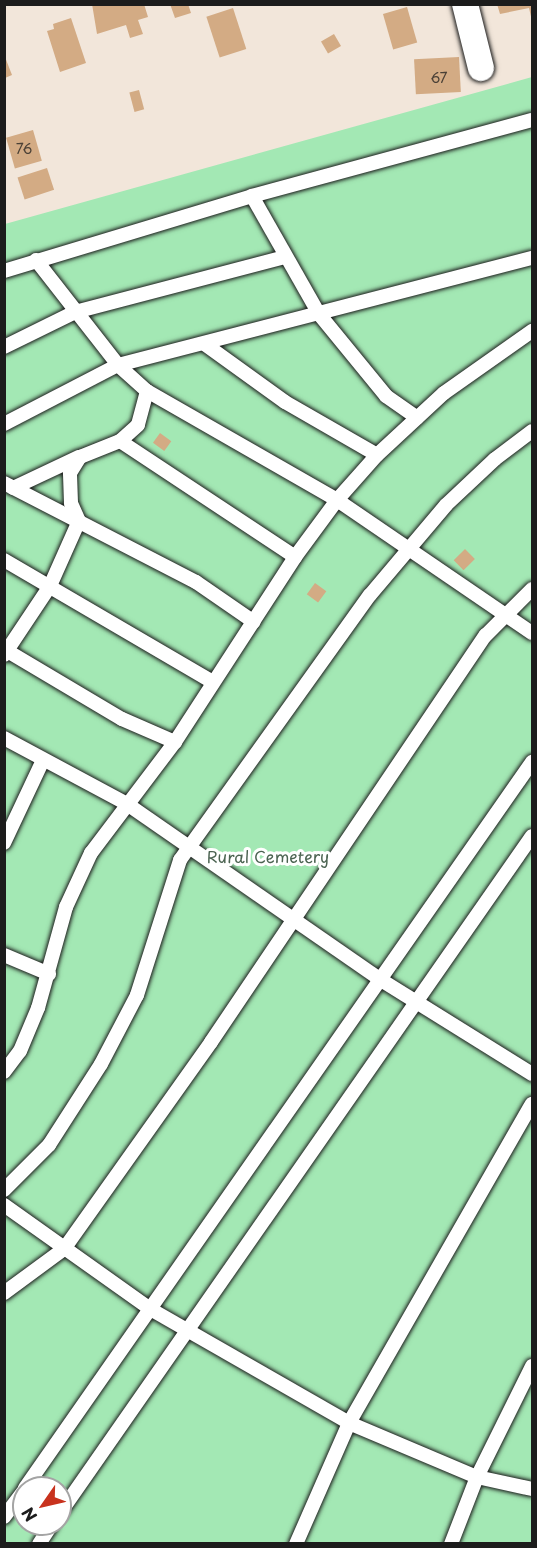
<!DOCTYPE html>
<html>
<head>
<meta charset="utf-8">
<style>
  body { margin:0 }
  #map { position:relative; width:537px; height:1548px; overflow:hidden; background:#f2e6da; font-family:"Playpen Sans",sans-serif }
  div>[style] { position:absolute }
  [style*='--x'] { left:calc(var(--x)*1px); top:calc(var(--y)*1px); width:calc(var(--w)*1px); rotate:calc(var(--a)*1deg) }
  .green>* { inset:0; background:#a3e8b4 }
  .building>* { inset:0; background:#d3ab84; transform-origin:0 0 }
  .roads { filter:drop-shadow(0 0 2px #1c1c1c) drop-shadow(0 0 2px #1c1c1c) }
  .service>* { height:14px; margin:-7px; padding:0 7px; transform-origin:7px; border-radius:7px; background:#fff }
  .minor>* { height:26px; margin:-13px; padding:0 13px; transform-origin:13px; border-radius:13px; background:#fff }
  span { translate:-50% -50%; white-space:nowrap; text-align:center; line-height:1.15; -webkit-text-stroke:6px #fff; paint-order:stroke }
  .number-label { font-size:14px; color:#4a4036 }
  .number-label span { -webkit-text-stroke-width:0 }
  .park-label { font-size:16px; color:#4b6351 }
  .frame { position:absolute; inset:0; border:6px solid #1c1c1c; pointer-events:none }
  .north { position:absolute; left:12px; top:1476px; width:60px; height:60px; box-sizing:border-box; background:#fff; border:2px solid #a4a4a4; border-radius:50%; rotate:236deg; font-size:16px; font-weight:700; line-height:24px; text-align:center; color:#1c1c1c }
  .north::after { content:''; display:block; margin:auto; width:21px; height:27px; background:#c8321e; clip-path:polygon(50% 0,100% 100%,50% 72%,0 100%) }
</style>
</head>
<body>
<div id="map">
  <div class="green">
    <div style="clip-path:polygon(evenodd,532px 77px,532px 1543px,5px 1544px,5px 224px,532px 77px,24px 1488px,60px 1488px,60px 1524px,24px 1524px,24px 1488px)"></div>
  </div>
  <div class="building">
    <div style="clip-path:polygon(92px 4px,144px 4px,148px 17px,138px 20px,143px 34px,130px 38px,126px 25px,97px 34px)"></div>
    <div style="clip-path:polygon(170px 4px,188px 4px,191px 13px,175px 18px)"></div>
    <div style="clip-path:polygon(497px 4px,532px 4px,532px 21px,529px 8px,500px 14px)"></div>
    <div style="left:407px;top:7px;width:37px;height:25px;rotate:74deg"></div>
    <div style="left:233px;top:8px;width:43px;height:28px;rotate:72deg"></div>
    <div style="clip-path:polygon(71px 18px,86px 63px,60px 72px,47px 31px,54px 29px,53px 24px)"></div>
    <div style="left:334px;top:34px;width:14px;height:15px;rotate:60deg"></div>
    <div style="clip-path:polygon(5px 57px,12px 75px,5px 78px)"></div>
    <div style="left:459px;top:57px;width:35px;height:45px;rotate:87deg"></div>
    <div style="left:139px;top:90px;width:20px;height:10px;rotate:75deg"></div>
    <div style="left:33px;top:130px;width:32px;height:28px;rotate:74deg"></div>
    <div style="left:47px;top:168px;width:23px;height:31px;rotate:72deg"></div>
    <div style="left:160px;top:433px;width:14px;height:12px;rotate:36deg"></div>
    <div style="left:465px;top:549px;width:14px;height:16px;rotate:45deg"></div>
    <div style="left:315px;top:583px;width:14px;height:14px;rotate:36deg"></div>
  </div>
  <div class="roads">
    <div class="service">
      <div style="--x:252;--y:196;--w:136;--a:60.4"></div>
      <div style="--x:319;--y:314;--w:106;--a:50.7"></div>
      <div style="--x:386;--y:396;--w:38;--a:35"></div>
      <div style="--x:36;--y:260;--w:133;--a:52"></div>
      <div style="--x:118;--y:365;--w:39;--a:42"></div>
      <div style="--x:147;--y:391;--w:219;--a:29.8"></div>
      <div style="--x:337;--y:500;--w:236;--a:34.3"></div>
      <div style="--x:4;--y:271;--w:259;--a:-16.8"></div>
      <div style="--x:252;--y:196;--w:290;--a:-15.2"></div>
      <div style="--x:206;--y:345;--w:97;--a:35.8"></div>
      <div style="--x:285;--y:402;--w:106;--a:29.9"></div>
      <div style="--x:4;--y:347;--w:79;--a:-26.2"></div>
      <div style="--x:75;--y:312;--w:216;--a:-14.7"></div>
      <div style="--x:147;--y:391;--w:35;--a:105"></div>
      <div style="--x:138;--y:425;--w:24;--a:138"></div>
      <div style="--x:120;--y:441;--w:210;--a:33.5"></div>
      <div style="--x:4;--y:424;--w:128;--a:-27.4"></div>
      <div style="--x:118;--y:365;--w:428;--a:-14.5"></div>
      <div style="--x:4;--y:483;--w:216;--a:27.3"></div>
      <div style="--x:196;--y:582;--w:70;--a:34.6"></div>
      <div style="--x:13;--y:488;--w:73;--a:-25.2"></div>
      <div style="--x:4;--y:560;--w:242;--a:30.3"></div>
      <div style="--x:4;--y:649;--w:137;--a:30.7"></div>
      <div style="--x:122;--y:719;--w:58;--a:23.5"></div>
      <div style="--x:4;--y:655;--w:83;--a:-56.3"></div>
      <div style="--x:50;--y:586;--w:71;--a:-66"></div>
      <div style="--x:79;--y:521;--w:20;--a:-114"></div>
      <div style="--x:71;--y:503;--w:30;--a:-92"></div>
      <div style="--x:70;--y:473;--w:19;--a:-58"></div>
      <div style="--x:80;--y:457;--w:43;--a:-21.8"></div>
      <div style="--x:4;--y:738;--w:140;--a:28.2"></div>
      <div style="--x:127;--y:804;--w:309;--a:34.7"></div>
      <div style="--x:381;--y:980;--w:178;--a:31.9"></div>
      <div style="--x:4;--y:843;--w:92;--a:-64.8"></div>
      <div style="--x:4;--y:955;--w:49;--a:22.9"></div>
      <div style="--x:4;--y:1072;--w:26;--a:-53"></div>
      <div style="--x:20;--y:1051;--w:47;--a:-67.3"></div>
      <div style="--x:38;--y:1008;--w:105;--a:-74.5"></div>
      <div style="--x:66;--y:907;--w:60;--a:-65.2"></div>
      <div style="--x:91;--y:853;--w:139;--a:-52.9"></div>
      <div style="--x:175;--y:742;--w:221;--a:-57"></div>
      <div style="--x:295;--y:557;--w:71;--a:-53.6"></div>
      <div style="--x:337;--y:500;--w:60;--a:-48.4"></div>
      <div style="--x:377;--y:455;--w:91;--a:-42.8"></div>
      <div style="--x:444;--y:393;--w:108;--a:-35.2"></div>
      <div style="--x:4;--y:1190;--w:64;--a:-45"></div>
      <div style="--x:49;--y:1145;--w:96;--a:-57.3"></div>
      <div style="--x:101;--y:1064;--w:78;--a:-62.4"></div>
      <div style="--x:137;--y:995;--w:142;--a:-72.3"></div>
      <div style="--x:180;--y:860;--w:326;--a:-54.4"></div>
      <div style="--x:370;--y:595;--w:118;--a:-49.8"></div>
      <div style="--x:446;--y:505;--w:67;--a:-43.2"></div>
      <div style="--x:495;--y:459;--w:46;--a:-37.1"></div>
      <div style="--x:4;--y:1205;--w:181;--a:35.4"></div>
      <div style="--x:152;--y:1310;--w:227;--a:29.8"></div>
      <div style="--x:349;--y:1423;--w:139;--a:22.9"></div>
      <div style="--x:477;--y:1477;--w:56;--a:12.3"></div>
      <div style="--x:4;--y:1293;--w:74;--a:-36.3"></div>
      <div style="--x:64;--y:1249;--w:254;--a:-54.6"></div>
      <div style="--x:211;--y:1042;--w:491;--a:-56"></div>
      <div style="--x:486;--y:635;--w:65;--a:-45"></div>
      <div style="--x:25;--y:1488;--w:886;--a:-55.07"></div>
      <div style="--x:60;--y:1513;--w:825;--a:-55.12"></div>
      <div style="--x:4;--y:1517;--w:34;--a:-53"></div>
      <div style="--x:39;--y:1544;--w:24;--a:-57"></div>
      <div style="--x:296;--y:1544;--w:132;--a:-66.3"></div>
      <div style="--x:349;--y:1423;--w:368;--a:-60.2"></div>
      <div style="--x:451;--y:1544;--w:72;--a:-68.8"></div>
      <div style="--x:477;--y:1477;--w:124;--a:-63.6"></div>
    </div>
    <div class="minor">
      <div style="--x:465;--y:4;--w:66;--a:76"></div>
    </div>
  </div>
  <div class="number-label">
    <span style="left:439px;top:78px">67</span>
    <span style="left:24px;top:149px">76</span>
  </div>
  <div class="park-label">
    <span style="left:268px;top:856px">Rural Cemetery</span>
  </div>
  <div class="frame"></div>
  <div class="north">N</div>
</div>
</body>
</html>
